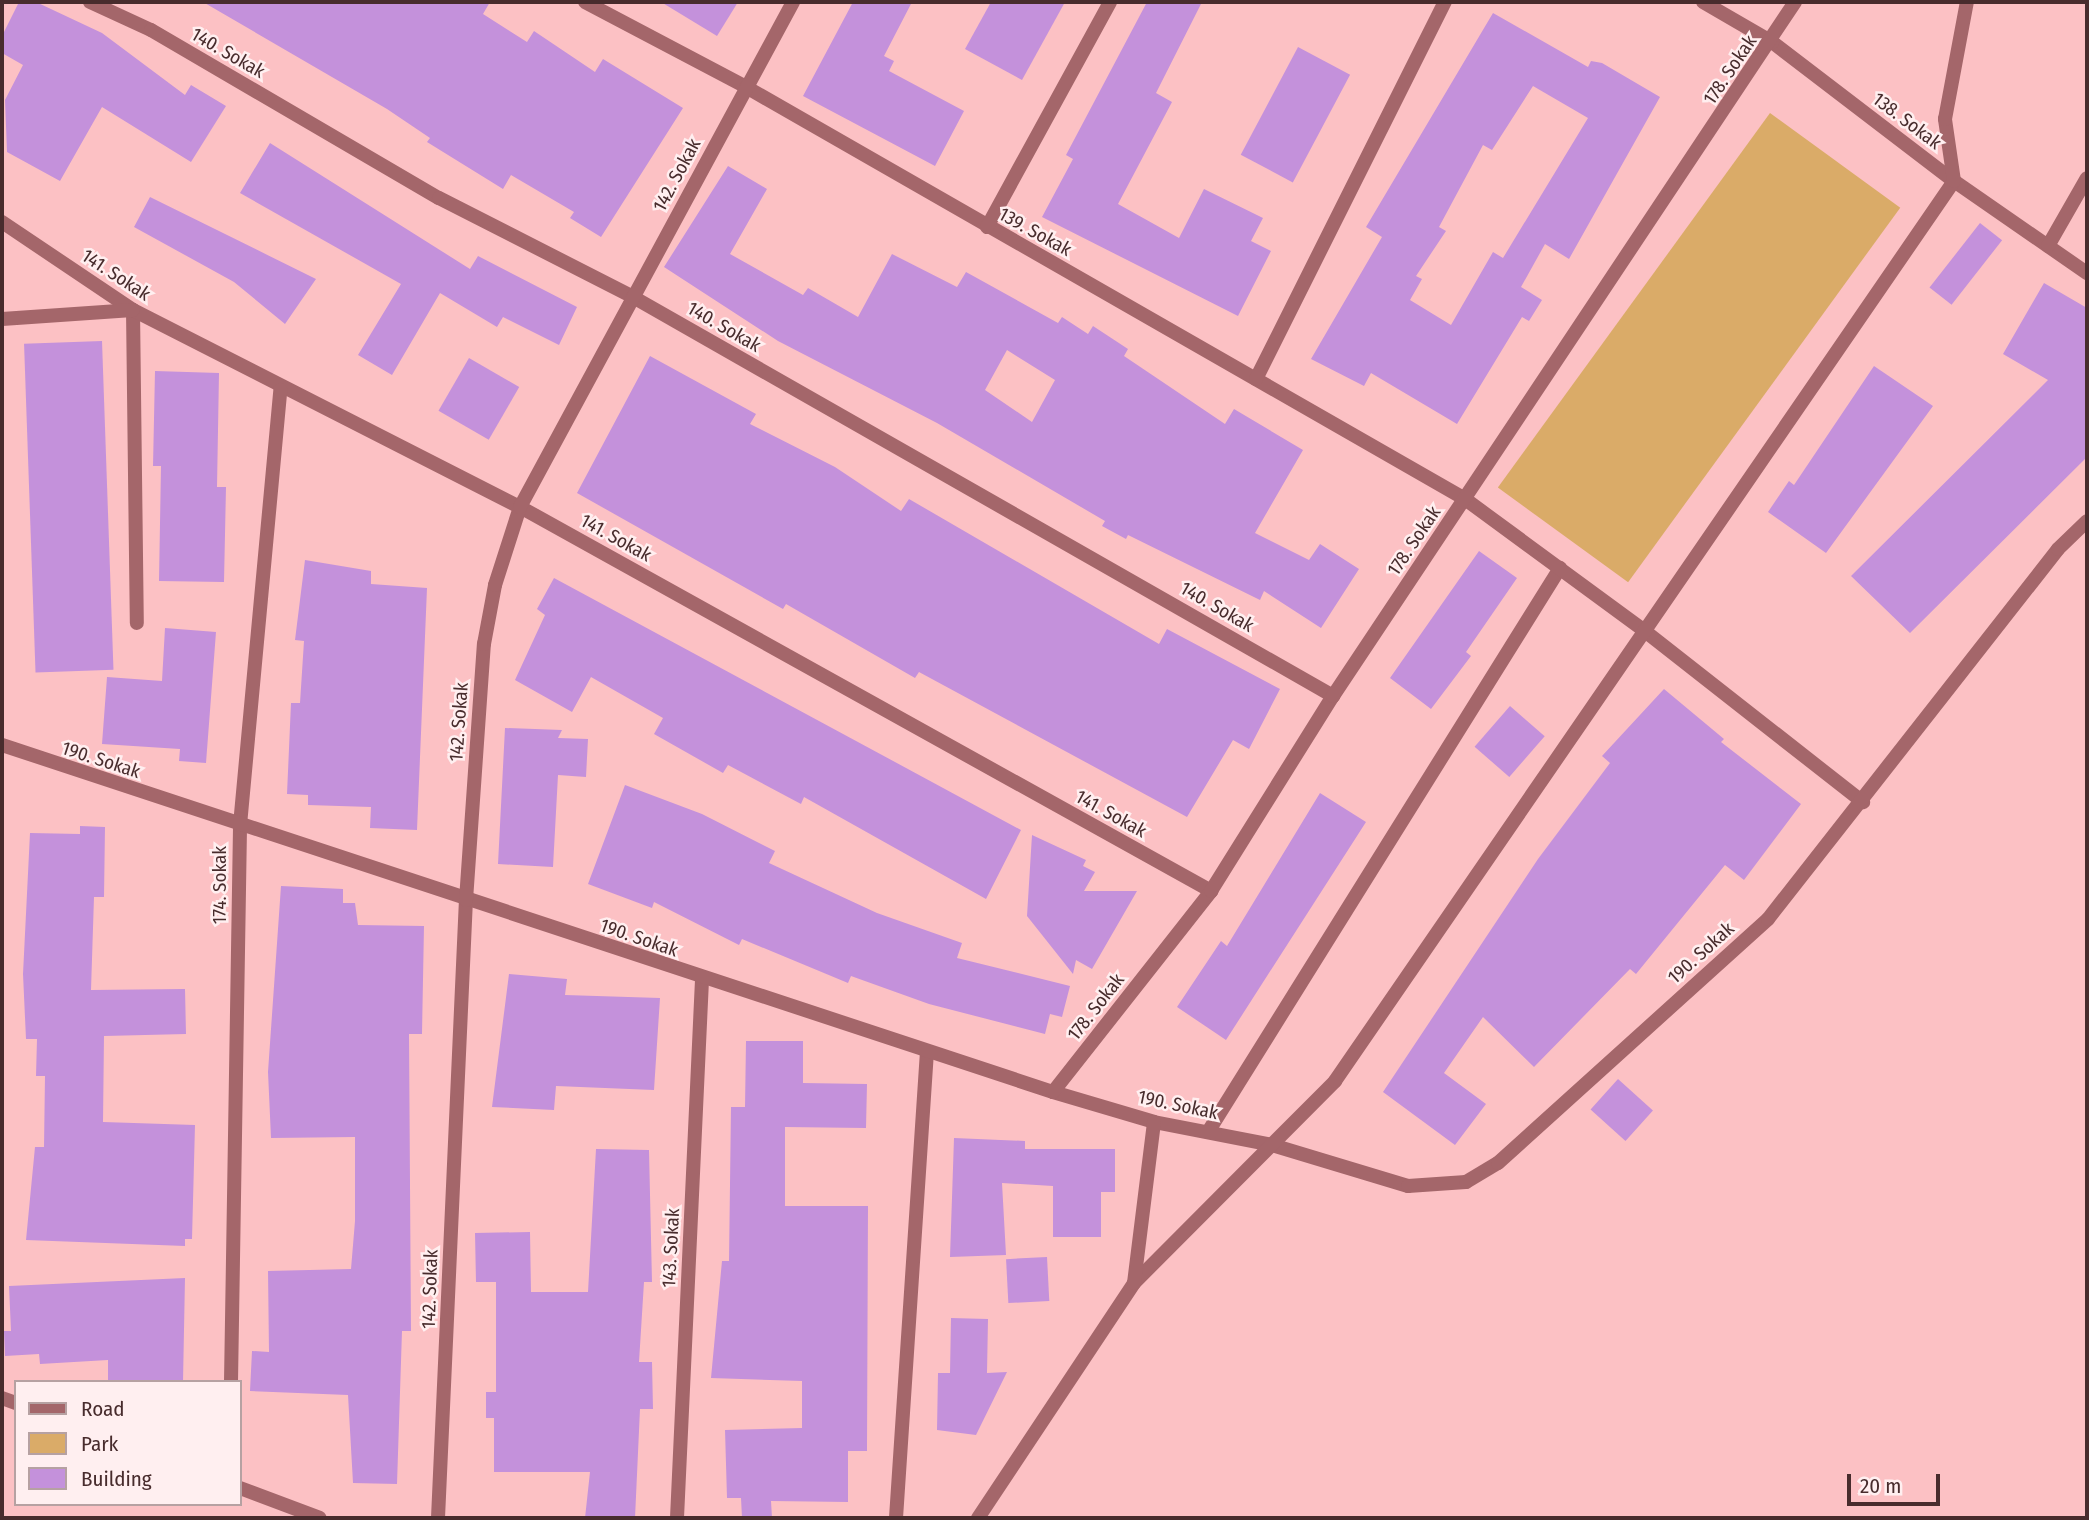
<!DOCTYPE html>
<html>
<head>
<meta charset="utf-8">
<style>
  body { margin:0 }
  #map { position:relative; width:2089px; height:1520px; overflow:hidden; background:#fcc1c4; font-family:"Fira Sans Condensed",sans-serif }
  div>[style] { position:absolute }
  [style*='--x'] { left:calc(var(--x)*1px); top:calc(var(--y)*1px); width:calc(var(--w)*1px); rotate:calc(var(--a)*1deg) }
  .green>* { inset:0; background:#daab68; transform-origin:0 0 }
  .building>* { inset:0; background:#c491db; transform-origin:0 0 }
  .service>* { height:14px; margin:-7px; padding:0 7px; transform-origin:7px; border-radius:7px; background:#a4666a }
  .minor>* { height:14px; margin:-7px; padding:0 7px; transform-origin:7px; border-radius:7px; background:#a4666a }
  .tertiary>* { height:14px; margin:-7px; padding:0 7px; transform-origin:7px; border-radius:7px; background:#a4666a }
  span { translate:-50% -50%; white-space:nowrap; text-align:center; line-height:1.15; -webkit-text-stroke:5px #ffeff0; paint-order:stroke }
  .street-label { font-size:19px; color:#482c2d }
  .frame { position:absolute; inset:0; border:4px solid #482c2d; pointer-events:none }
  .legend { position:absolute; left:14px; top:1380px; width:228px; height:126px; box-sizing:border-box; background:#ffeff0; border:2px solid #b6a1a2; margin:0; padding:9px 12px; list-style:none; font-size:21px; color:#482c2d }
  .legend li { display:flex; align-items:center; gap:14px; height:35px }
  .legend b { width:35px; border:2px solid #b6a1a2 }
  .scale { position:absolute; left:1847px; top:1474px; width:93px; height:32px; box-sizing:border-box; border:4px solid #482c2d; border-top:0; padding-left:9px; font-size:21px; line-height:24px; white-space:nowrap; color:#482c2d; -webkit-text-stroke:5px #ffeff0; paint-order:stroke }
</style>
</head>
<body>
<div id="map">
  <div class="green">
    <div style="left:1770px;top:113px;width:161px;height:463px;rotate:36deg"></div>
  </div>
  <div class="building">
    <div style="clip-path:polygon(19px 2px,36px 2px,102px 33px,185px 95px,191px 85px,226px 106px,191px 162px,102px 107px,60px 181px,7px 152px,5px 100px,23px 65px,2px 53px,2px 36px)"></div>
    <div style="clip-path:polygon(203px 2px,490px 2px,483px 14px,527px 42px,534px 31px,595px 72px,603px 59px,683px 108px,601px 237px,570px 218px,574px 212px,511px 175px,503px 189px,427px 142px,430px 138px,387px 109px)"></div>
    <div style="clip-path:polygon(661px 2px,738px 2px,717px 36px)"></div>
    <div style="clip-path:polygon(853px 2px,912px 2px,884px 56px,894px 61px,889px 71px,964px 111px,935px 166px,803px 96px)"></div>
    <div style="clip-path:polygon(991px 2px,1065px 2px,1022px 80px,965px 49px)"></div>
    <div style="clip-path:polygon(1147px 2px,1202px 2px,1156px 93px,1172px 102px,1118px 204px,1179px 238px,1204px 189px,1263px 218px,1251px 241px,1271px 251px,1238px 316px,1042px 217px,1073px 159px,1066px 155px)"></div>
    <div style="clip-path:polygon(evenodd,1493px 13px,1588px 67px,1591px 61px,1602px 63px,1660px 97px,1569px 259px,1545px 244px,1521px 287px,1542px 300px,1529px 321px,1522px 317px,1457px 424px,1371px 373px,1364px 386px,1311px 359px,1382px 237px,1366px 227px,1493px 13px,1533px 86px,1588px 118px,1503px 258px,1493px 252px,1451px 325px,1410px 300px,1422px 279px,1416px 276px,1446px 231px,1439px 227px,1483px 145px,1492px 150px,1533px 86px)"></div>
    <div style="left:1298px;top:47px;width:59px;height:122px;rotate:28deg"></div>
    <div style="clip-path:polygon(270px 143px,470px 269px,478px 256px,577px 307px,559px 345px,503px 317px,497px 327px,440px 293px,392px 375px,358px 355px,401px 284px,240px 193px)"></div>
    <div style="clip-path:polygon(evenodd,728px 166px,767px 189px,730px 254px,803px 295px,808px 288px,858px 317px,892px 254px,957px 287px,966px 272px,1058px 323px,1062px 317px,1088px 334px,1093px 326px,1128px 349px,1124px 356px,1225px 424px,1234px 409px,1303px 450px,1255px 533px,1309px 560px,1320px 544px,1359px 569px,1321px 628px,1264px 591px,1260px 600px,1128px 535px,1126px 539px,1102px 526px,1105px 521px,937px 423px,778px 341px,664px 267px,728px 166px,1007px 350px,1055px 380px,1032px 422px,985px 390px,1007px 350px)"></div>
    <div style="clip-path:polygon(150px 197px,316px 279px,285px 324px,234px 282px,134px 227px)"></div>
    <div style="left:1980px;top:223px;width:28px;height:82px;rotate:38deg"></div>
    <div style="clip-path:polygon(2044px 283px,2087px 308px,2087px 457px,1910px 633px,1851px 576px,2048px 380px,2003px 354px)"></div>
    <div style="left:102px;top:341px;width:329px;height:78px;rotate:88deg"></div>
    <div style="clip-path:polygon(650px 356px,756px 414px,750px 424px,835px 467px,901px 511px,909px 499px,1159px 644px,1167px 629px,1280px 689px,1249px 749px,1233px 740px,1187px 817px,919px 672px,915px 678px,786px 604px,783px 609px,577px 493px)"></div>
    <div style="left:469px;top:358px;width:58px;height:61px;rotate:30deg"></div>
    <div style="clip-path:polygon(1874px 366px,1933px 406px,1826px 553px,1768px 512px,1789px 481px,1794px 485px)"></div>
    <div style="clip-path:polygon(155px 371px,219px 373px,217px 487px,226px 487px,224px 582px,159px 581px,161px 466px,153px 466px)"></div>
    <div style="clip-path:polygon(1479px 551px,1517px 578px,1466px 652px,1471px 656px,1431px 709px,1390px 678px)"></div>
    <div style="clip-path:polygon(305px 560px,371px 571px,371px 584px,427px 588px,417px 830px,370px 828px,371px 807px,308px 805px,308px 795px,287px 794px,291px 703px,300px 703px,304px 641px,295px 640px)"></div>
    <div style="clip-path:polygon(554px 578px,1021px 830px,986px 899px,804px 797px,801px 804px,728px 765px,723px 773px,654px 734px,663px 718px,591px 677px,572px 712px,515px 680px,545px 615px,537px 609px)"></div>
    <div style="clip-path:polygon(165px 628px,216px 632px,206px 763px,179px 761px,180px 749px,102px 744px,107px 677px,162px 681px)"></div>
    <div style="clip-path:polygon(1664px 689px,1724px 739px,1721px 742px,1801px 804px,1744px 880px,1725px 865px,1636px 974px,1630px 969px,1534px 1067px,1483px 1017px,1444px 1073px,1486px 1104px,1455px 1145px,1383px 1092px,1538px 859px,1610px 763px,1602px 756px)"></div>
    <div style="left:1510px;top:706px;width:46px;height:54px;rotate:41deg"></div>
    <div style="clip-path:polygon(505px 728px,562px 730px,558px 738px,588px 739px,586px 777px,558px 775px,553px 867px,498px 864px)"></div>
    <div style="clip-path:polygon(625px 785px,702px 814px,775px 851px,769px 863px,877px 913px,962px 943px,957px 958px,1070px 986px,1062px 1017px,1050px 1014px,1045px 1034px,929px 1004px,851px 976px,848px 983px,742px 939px,739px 945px,654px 902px,652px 908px,588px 884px)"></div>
    <div style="clip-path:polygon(1320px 793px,1366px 822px,1226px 1040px,1177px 1007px,1221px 941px,1227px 946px)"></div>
    <div style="clip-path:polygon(80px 826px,105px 827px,104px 897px,94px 897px,91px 990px,185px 989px,186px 1034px,104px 1036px,103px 1122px,195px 1125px,192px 1239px,185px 1239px,185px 1246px,26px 1240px,35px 1147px,44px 1147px,45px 1076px,36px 1076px,37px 1039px,26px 1039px,23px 974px,30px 833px,80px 834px)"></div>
    <div style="clip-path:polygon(1032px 835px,1086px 860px,1083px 866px,1095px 872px,1084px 891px,1137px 891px,1092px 969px,1076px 960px,1073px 974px,1027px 916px)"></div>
    <div style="clip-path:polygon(281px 886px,343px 889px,343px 903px,355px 903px,358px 925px,424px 926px,422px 1034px,409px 1034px,411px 1331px,402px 1331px,397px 1484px,353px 1483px,348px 1395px,250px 1391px,252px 1351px,269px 1352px,268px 1271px,351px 1269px,355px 1221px,355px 1137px,271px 1138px,268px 1072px)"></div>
    <div style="clip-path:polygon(509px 974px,567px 979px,565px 995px,660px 998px,654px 1090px,556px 1086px,554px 1110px,492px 1107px)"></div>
    <div style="clip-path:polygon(746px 1041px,803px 1041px,803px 1083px,867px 1084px,866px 1128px,785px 1127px,785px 1206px,868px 1206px,867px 1451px,848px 1451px,848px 1502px,771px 1501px,772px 1518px,742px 1518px,741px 1498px,727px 1498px,725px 1430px,802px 1428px,802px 1381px,711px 1378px,722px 1261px,729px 1261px,731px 1107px,745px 1107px)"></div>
    <div style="left:1618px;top:1079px;width:47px;height:41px;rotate:42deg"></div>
    <div style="clip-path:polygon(954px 1138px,1025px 1141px,1025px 1149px,1115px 1149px,1115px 1192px,1101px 1192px,1101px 1237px,1053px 1237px,1053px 1186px,1002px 1183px,1006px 1255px,950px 1257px)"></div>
    <div style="clip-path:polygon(596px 1149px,649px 1150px,652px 1282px,644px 1282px,639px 1362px,652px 1362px,653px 1409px,640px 1409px,635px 1518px,585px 1518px,590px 1472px,494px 1472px,494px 1418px,486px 1418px,486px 1392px,496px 1392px,496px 1282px,476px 1282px,475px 1233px,530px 1232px,531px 1292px,588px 1292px)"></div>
    <div style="left:1047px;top:1257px;width:44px;height:41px;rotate:87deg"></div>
    <div style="clip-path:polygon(185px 1278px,183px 1382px,108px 1382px,108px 1360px,40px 1364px,39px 1354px,5px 1356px,4px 1331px,11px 1331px,9px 1286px)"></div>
    <div style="clip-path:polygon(951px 1318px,988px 1319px,987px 1373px,1007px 1372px,976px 1435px,937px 1430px,938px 1373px,950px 1373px)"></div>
  </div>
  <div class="service">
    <div style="--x:133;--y:310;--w:313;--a:89.3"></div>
    <div style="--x:1208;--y:1132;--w:665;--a:-58.03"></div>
  </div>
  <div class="minor">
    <div style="--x:90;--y:2;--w:67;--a:24.7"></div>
    <div style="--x:151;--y:30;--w:333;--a:30.3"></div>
    <div style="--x:439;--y:198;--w:218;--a:27"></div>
    <div style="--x:633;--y:297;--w:806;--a:29.68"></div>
    <div style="--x:585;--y:2;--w:182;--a:27.8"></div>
    <div style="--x:746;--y:87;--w:829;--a:29.81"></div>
    <div style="--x:1465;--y:499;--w:225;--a:36.3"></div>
    <div style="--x:1646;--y:632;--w:276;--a:38.1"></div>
    <div style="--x:1772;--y:42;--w:229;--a:37.4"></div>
    <div style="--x:1954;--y:181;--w:162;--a:34.7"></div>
    <div style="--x:2;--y:222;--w:158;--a:33.9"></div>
    <div style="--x:133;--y:310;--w:434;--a:27"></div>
    <div style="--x:520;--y:507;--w:791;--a:29.06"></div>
    <div style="--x:987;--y:227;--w:256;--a:-61.3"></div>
    <div style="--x:2048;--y:246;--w:78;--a:-60.2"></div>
    <div style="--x:2;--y:319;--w:131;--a:-3.9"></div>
    <div style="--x:1256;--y:379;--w:422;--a:-63.4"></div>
    <div style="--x:1053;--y:1092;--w:105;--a:16.5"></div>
    <div style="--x:1154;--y:1122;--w:120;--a:11"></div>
    <div style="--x:1272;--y:1145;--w:142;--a:16.8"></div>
    <div style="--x:1408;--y:1186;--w:58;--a:-3.9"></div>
    <div style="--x:1466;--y:1182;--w:37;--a:-31"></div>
    <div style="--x:1498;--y:1163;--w:364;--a:-42.1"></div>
    <div style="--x:1768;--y:919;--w:470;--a:-51.9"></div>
    <div style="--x:2058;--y:549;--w:40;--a:-44"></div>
    <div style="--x:1134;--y:1283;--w:285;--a:-45.1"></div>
    <div style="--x:1335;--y:1081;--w:1092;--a:-55.48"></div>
    <div style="--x:1954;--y:181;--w:63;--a:-98.3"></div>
    <div style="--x:1945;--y:119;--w:119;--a:-79.4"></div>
    <div style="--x:231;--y:1382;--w:557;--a:-89.07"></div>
    <div style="--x:240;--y:825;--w:437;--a:-84.7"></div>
    <div style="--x:2;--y:1398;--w:15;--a:20"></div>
    <div style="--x:240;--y:1488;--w:85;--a:20.6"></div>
    <div style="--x:438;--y:1518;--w:619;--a:-87.41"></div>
    <div style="--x:677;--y:1518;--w:540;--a:-87.34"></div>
    <div style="--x:896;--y:1518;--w:466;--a:-86.2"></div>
    <div style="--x:978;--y:1518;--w:282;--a:-56.4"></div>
    <div style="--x:1134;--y:1283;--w:162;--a:-82.9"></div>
  </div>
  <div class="tertiary">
    <div style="--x:1703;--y:2;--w:80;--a:30.1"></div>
    <div style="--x:2;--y:745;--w:1107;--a:18.27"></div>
    <div style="--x:1053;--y:1092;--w:256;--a:-51.8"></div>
    <div style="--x:1211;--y:891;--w:230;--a:-58"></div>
    <div style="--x:1333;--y:696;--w:834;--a:-56.35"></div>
    <div style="--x:466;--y:900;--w:257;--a:-86"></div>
    <div style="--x:484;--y:644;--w:60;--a:-79.4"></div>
    <div style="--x:495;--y:585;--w:82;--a:-72.2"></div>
    <div style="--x:520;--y:507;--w:574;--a:-61.6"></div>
  </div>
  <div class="street-label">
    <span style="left:228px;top:53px;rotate:30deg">140. Sokak</span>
    <span style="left:1730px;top:70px;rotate:-56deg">178. Sokak</span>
    <span style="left:1907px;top:121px;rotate:37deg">138. Sokak</span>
    <span style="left:677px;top:175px;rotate:-62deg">142. Sokak</span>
    <span style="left:1035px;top:232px;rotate:29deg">139. Sokak</span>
    <span style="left:116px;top:275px;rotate:33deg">141. Sokak</span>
    <span style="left:724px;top:327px;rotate:30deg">140. Sokak</span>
    <span style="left:616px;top:538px;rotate:29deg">141. Sokak</span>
    <span style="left:1414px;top:541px;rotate:-56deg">178. Sokak</span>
    <span style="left:1217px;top:607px;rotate:30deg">140. Sokak</span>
    <span style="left:459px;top:722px;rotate:-86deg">142. Sokak</span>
    <span style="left:101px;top:760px;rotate:18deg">190. Sokak</span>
    <span style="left:1111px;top:814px;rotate:29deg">141. Sokak</span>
    <span style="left:220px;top:885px;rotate:-90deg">174. Sokak</span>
    <span style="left:639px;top:938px;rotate:19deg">190. Sokak</span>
    <span style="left:1701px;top:953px;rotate:-42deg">190. Sokak</span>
    <span style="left:1096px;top:1007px;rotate:-52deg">178. Sokak</span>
    <span style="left:1178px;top:1105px;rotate:12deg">190. Sokak</span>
    <span style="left:671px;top:1248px;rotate:-87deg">143. Sokak</span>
    <span style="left:430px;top:1289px;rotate:-88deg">142. Sokak</span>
  </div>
  <div class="frame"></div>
  <ul class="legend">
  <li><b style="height:9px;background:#a4666a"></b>Road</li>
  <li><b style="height:19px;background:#daab68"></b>Park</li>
  <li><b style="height:19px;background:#c491db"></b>Building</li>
  </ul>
  <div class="scale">20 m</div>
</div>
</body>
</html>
